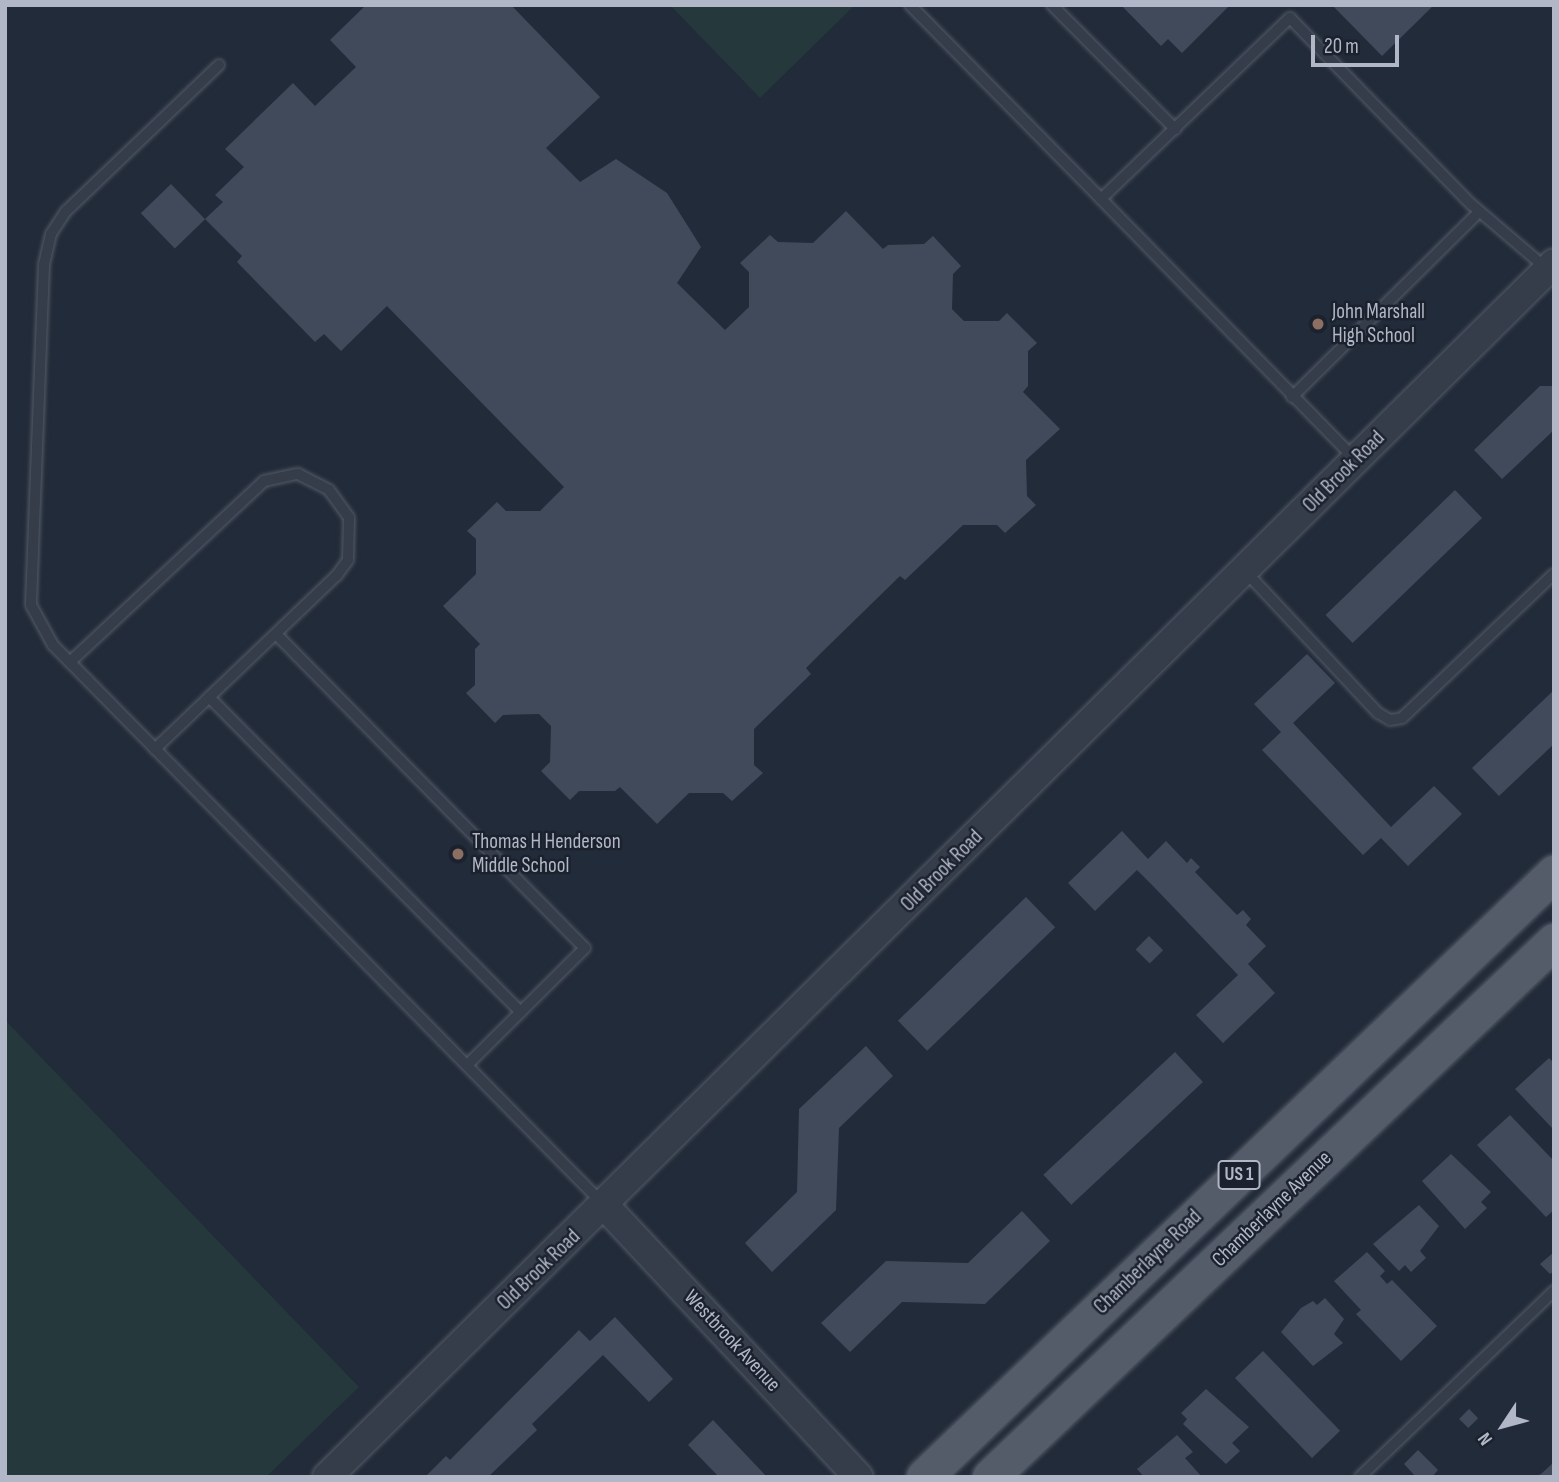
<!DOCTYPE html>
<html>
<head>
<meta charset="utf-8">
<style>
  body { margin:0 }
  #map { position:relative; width:1559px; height:1482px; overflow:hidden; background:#222b39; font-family:"Sofia Sans Condensed",sans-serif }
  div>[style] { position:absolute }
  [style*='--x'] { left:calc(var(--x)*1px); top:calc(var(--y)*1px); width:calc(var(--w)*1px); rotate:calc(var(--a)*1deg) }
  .green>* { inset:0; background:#25383b }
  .building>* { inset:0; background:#414a5b; transform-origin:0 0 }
  .roads { filter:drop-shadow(0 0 2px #545a67) drop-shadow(0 0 2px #545a67) }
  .service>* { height:10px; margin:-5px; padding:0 5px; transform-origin:5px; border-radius:5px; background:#363d4a }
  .tertiary>* { height:28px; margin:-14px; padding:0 14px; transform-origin:14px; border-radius:14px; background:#363d4a }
  .primary>* { height:35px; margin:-17.5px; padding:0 17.5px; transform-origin:17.5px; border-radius:17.5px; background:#545c6a }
  .dots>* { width:19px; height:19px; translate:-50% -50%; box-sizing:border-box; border:4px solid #1b222e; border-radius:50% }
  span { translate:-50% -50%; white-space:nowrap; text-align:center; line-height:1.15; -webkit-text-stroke:5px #1b222e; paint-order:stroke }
  .shield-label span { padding:2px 5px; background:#1b222e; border:2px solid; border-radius:5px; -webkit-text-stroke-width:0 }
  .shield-label { font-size:19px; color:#b1b7c6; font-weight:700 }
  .poi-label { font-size:21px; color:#b1b7c6 }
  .left { translate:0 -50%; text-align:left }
  .street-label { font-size:21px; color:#b1b7c6 }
  .frame { position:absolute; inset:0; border:7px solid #b1b7c6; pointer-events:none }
  .north { position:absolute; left:1468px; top:1391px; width:70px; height:70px; -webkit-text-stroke:5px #1b222e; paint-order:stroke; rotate:234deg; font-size:19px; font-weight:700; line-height:28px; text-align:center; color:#b1b7c6 }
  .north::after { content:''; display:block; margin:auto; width:24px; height:32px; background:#b1b7c6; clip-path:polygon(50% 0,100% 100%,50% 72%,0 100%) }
  .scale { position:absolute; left:1311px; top:35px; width:88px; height:32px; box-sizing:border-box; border:4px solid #b1b7c6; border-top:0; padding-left:9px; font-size:21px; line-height:24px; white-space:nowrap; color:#b1b7c6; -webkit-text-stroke:5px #1b222e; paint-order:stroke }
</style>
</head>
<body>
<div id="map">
  <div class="green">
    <div style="clip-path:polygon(670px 5px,855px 5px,760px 98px)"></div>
    <div style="clip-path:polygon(5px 1020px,359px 1387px,266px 1477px,5px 1477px)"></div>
  </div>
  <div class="building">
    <div style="clip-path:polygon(366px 5px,511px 5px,600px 97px,546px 148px,580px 182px,616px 159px,667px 193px,701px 247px,677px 283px,725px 330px,749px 307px,749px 272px,740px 263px,770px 235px,778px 242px,813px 243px,846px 211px,883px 249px,888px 245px,924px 244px,933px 236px,961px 266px,953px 274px,952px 309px,964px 321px,999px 321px,1007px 313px,1037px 343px,1028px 351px,1028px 386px,1023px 392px,1060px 429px,1026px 460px,1027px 496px,1036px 505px,1005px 533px,997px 525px,963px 525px,905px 580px,900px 576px,819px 655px,806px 668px,811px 674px,754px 729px,754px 765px,763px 773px,732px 801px,723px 793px,689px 793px,657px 824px,620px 787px,615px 791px,579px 791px,570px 800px,541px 771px,550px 762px,551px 726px,539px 714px,503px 715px,495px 723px,466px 693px,475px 685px,475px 649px,480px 644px,443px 606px,476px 574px,476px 539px,467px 531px,497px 502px,506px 511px,540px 511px,564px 487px,387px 306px,341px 351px,324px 334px,315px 342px,237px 262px,242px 256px,205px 219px,223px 202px,215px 195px,244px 167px,225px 149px,293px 83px,315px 106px,356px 67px,330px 40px)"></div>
    <div style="clip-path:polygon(1121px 5px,1230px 5px,1182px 53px,1168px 39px,1161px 46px)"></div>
    <div style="clip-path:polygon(1332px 5px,1434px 5px,1382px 56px)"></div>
    <div style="left:171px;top:184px;width:49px;height:42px;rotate:46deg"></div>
    <div style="clip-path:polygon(1540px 386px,1554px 386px,1554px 430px,1502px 479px,1474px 450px)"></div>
    <div style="left:1455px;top:490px;width:39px;height:180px;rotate:46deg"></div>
    <div style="clip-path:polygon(1307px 654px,1335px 683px,1293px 723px,1391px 827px,1434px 786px,1462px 814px,1408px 866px,1381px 838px,1363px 855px,1262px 750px,1281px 732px,1254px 704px)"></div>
    <div style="clip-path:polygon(1554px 690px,1554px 744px,1499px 796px,1472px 768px)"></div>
    <div style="clip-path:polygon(1122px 831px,1148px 859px,1166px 841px,1187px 863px,1191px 858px,1200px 867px,1195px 872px,1233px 911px,1237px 915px,1243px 910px,1251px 919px,1246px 925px,1266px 946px,1248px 964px,1275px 993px,1223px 1043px,1196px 1015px,1238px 975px,1154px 887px,1137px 870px,1095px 911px,1068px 883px)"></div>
    <div style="left:1026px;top:897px;width:42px;height:178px;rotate:46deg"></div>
    <div style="left:1149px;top:936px;width:20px;height:19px;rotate:45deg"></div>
    <div style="clip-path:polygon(866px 1046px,893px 1076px,839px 1128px,836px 1210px,772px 1272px,745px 1243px,797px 1192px,799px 1109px)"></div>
    <div style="left:1175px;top:1052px;width:41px;height:180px;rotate:47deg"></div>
    <div style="clip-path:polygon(1549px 1058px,1554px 1063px,1554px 1130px,1515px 1089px)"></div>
    <div style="clip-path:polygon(1510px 1115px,1554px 1161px,1554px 1210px,1546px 1217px,1477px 1145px)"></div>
    <div style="clip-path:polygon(1451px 1154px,1491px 1192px,1481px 1202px,1487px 1208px,1465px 1229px,1422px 1181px)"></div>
    <div style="clip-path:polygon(1419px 1205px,1439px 1226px,1420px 1251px,1426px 1258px,1411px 1272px,1405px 1265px,1399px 1271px,1373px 1244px)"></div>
    <div style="clip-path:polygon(1022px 1211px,1050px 1241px,985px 1304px,902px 1302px,850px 1352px,821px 1323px,886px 1261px,968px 1263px)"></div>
    <div style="clip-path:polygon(1367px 1252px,1385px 1271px,1380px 1276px,1387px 1284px,1392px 1280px,1437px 1326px,1401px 1361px,1356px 1314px,1361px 1310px,1334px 1281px)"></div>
    <div style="clip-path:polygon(1554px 1252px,1554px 1271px,1550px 1274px,1540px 1264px)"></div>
    <div style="clip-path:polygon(1325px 1298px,1344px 1319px,1334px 1334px,1343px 1343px,1313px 1366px,1281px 1332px,1301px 1308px,1313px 1301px,1317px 1305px)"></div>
    <div style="clip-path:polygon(615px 1317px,673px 1379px,649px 1402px,603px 1355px,532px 1424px,537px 1430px,488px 1477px,425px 1477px,446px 1456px,450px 1460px,579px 1330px,590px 1341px)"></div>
    <div style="left:1263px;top:1351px;width:111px;height:39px;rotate:46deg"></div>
    <div style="clip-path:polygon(1206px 1389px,1249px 1427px,1232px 1443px,1240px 1451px,1226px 1464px,1183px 1424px,1187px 1419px,1181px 1413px)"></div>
    <div style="left:1469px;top:1409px;width:13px;height:14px;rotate:45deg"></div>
    <div style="clip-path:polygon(713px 1420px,767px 1477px,719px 1477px,688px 1445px)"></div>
    <div style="clip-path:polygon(1177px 1435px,1193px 1452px,1185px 1458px,1202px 1477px,1144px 1477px,1137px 1469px)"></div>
    <div style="clip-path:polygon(1418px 1450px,1438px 1470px,1432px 1477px,1416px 1477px,1404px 1464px)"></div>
    <div style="clip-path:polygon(1554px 1462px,1554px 1477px,1533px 1477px,1541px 1474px)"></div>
  </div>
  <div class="roads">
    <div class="service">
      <div style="--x:910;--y:5;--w:272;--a:45.4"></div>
      <div style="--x:1052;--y:5;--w:175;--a:45.2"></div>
      <div style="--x:219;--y:65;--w:211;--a:136.3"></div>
      <div style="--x:66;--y:211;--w:27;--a:123"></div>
      <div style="--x:51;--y:234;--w:32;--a:103"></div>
      <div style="--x:44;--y:265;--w:340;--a:92.2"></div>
      <div style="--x:31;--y:605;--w:46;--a:61.2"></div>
      <div style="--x:53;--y:645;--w:784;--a:45.46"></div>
      <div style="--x:1292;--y:397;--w:263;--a:-44.7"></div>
      <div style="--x:1354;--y:458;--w:362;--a:-134.3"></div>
      <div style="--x:1101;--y:199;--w:262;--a:-43.8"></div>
      <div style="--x:1290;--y:18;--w:260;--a:45.8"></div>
      <div style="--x:1471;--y:204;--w:100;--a:40.5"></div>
      <div style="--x:1245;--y:571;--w:195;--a:46.9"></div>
      <div style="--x:1378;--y:713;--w:14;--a:30"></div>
      <div style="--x:1390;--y:720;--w:12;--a:-9"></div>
      <div style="--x:1402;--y:718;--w:209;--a:-43.5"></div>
      <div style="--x:277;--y:635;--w:439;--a:45.5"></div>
      <div style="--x:585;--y:948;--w:166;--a:135.2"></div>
      <div style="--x:70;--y:662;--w:265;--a:-43"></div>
      <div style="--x:264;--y:481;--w:35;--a:-12"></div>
      <div style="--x:298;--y:474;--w:35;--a:27"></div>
      <div style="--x:329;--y:490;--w:34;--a:54"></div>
      <div style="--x:349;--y:518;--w:42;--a:91.4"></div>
      <div style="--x:348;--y:560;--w:19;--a:126"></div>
      <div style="--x:337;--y:575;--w:252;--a:136.3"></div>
      <div style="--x:209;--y:697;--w:443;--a:45.3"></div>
      <div style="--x:1360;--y:1477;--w:269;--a:-43.8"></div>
    </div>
    <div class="tertiary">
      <div style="--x:605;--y:1206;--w:371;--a:46.9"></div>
      <div style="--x:327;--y:1477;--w:1726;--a:-44.69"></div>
    </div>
    <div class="primary">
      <div style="--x:924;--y:1477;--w:873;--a:-43.79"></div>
      <div style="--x:990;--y:1477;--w:778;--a:-43.54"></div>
    </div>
  </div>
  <div class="dots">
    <div style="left:1318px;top:324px;background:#8d6e63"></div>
    <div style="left:458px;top:854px;background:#8d6e63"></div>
  </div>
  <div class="shield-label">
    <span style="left:1239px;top:1175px">US 1</span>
  </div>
  <div class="poi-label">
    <span class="left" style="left:1332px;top:324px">John Marshall<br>High School</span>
    <span class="left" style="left:472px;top:854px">Thomas H Henderson<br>Middle School</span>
  </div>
  <div class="street-label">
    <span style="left:1344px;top:472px;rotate:-45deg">Old Brook Road</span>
    <span style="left:942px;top:871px;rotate:-45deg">Old Brook Road</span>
    <span style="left:1272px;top:1209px;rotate:-44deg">Chamberlayne Avenue</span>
    <span style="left:1148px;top:1262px;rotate:-44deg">Chamberlayne Road</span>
    <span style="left:539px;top:1270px;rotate:-44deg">Old Brook Road</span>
    <span style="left:732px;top:1341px;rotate:47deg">Westbrook Avenue</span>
  </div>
  <div class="frame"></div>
  <div class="north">N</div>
  <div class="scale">20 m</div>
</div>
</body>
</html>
